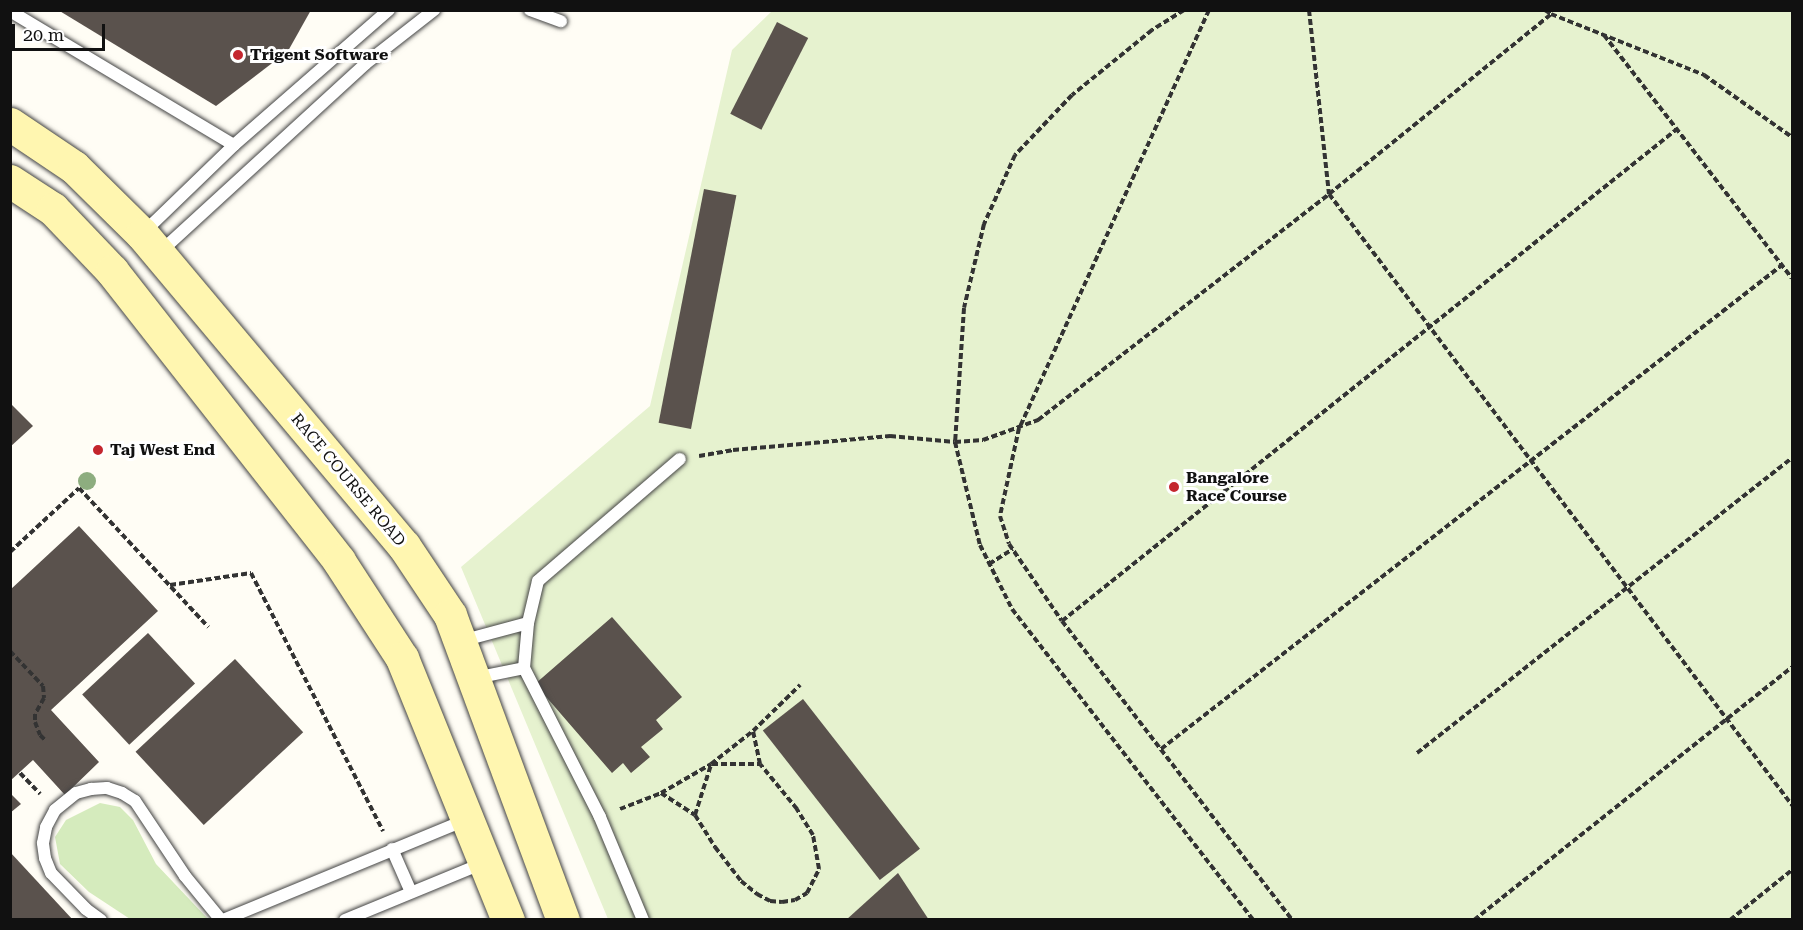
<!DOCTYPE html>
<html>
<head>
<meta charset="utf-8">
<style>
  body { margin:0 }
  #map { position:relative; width:1803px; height:930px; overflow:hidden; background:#fffdf5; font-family:"Roboto Serif",serif }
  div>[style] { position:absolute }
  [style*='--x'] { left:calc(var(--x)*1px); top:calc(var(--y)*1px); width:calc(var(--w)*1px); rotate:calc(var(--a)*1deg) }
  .green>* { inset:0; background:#d5ebbd }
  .pitch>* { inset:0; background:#e6f2cf }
  .building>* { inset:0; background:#5a524d; transform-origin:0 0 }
  .path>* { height:4px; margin-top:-2px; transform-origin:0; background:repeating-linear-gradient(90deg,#333 0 6px,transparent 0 9px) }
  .roads { filter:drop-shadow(0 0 2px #444) drop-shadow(0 0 2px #444) }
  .service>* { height:12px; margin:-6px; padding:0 6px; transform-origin:6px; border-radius:6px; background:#fff }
  .secondary>* { height:33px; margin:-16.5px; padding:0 16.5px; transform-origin:16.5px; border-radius:16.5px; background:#fff6b0 }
  .trees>* { width:18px; height:18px; margin:-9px; border-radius:50%; background:#8dad7f }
  .dots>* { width:16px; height:16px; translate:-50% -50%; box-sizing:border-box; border:3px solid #fff; border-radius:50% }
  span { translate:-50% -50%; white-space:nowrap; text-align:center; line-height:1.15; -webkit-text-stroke:6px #fff; paint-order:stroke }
  .poi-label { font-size:16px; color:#111; font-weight:700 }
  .left { translate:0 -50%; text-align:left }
  .street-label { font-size:16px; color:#111 }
  .frame { position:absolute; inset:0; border:12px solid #111; pointer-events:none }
  .scale { position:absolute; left:12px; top:24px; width:93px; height:27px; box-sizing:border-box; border:3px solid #111; border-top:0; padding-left:8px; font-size:18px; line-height:21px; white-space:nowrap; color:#111; -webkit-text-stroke:4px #fff; paint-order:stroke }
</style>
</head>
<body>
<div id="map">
  <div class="green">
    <div style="clip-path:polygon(100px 803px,120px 807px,133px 820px,156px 864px,208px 919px,130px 919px,89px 892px,60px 864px,55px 837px,66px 820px)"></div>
  </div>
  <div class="pitch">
    <div style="clip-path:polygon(772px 11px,1792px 11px,1792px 919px,608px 919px,461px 567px,650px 406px,732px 50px)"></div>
  </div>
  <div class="building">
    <div style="clip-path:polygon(58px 10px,311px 10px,288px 51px,216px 106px)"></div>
    <div style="left:777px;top:22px;width:35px;height:103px;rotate:27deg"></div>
    <div style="left:704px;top:189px;width:33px;height:238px;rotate:11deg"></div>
    <div style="clip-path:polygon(10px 403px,33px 426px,10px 447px)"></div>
    <div style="clip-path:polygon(79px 526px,158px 611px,51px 710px,99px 762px,65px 795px,33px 760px,10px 781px,10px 590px)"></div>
    <div style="clip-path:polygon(612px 617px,682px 697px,656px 720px,663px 729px,641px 747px,650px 757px,631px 773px,623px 763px,612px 773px,535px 684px)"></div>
    <div style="left:148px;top:633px;width:69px;height:90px;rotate:47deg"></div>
    <div style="left:235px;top:659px;width:100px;height:136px;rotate:47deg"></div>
    <div style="left:803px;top:699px;width:190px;height:51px;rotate:52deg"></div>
    <div style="clip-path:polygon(10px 793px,21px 804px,10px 813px)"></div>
    <div style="clip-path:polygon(10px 852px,73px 920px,10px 920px)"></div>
    <div style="clip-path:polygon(898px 873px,929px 920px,846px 920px)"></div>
  </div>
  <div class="path">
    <div style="--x:1184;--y:10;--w:38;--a:148"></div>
    <div style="--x:1152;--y:30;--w:103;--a:140.9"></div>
    <div style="--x:1072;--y:95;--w:83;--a:133.5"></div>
    <div style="--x:1015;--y:155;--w:76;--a:114.2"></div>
    <div style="--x:984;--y:224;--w:86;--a:103.4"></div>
    <div style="--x:964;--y:308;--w:134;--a:93.8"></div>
    <div style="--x:955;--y:442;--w:106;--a:76.4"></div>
    <div style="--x:980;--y:545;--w:72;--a:63.4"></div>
    <div style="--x:1012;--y:609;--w:393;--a:52.2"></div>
    <div style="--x:1209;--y:10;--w:459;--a:114.4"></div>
    <div style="--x:1019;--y:428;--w:90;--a:102.2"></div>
    <div style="--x:1000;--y:516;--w:29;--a:72"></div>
    <div style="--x:1009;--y:544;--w:93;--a:55.5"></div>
    <div style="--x:1062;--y:621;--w:377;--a:52.4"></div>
    <div style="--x:1309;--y:10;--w:185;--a:83.8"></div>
    <div style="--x:1329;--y:194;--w:767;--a:52.85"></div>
    <div style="--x:1545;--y:10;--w:7;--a:34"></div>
    <div style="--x:1604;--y:35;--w:307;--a:52.3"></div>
    <div style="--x:699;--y:456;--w:35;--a:-10"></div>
    <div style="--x:733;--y:450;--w:158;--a:-5.1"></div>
    <div style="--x:890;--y:436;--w:65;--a:5.3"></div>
    <div style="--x:955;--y:442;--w:28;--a:-4"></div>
    <div style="--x:983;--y:440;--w:59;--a:-20"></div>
    <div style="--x:1038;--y:420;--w:368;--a:-37.8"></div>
    <div style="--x:1329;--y:194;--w:286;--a:-39"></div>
    <div style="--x:1551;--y:14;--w:165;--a:21.7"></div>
    <div style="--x:1704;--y:75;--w:108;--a:35.2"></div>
    <div style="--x:10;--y:552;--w:94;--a:-42.8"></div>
    <div style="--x:79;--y:488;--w:190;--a:47.1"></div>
    <div style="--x:989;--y:564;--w:28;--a:-32"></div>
    <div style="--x:170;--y:585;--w:82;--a:-8.4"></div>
    <div style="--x:251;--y:573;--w:290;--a:62.9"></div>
    <div style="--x:1062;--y:621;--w:788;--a:-38.66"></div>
    <div style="--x:10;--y:651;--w:48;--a:46.7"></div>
    <div style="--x:43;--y:686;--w:12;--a:85"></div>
    <div style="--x:44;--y:698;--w:18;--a:119"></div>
    <div style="--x:35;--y:714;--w:8;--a:90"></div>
    <div style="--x:35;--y:722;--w:14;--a:69"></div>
    <div style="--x:40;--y:735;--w:8;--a:45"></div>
    <div style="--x:1161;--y:749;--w:787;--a:-37.93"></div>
    <div style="--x:1417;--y:753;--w:477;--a:-38.2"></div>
    <div style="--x:712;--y:764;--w:48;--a:0"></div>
    <div style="--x:20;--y:773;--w:29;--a:46"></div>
    <div style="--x:661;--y:793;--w:40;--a:32.9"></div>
    <div style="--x:695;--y:815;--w:38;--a:58"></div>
    <div style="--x:715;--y:847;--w:43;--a:52.6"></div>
    <div style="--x:741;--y:881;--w:21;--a:39"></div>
    <div style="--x:757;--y:894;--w:15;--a:28"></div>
    <div style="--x:770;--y:901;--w:12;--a:5"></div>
    <div style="--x:782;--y:902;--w:13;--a:-9"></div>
    <div style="--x:795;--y:900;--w:14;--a:-30"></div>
    <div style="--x:807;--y:893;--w:27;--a:-63"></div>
    <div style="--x:819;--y:869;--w:35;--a:-100"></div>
    <div style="--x:813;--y:835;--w:31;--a:-122"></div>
    <div style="--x:797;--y:809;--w:58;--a:-129.4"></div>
    <div style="--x:760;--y:764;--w:34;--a:-102"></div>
    <div style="--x:620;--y:809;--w:44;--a:-21.3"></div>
    <div style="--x:661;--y:793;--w:58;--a:-30.1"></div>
    <div style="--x:711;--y:764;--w:53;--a:-38.2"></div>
    <div style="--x:753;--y:731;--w:66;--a:-44.4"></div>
    <div style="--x:695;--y:815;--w:52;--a:-72.3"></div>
    <div style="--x:1474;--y:920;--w:406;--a:-38.5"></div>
    <div style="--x:1730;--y:920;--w:80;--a:-38.9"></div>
  </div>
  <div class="roads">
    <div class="service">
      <div style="--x:530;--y:10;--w:33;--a:20"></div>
      <div style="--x:10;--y:11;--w:261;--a:30.9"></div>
      <div style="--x:143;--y:233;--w:127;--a:-44"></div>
      <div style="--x:234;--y:145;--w:206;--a:-41.1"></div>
      <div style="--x:159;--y:253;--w:280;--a:-42.5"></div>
      <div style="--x:365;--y:64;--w:88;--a:-38"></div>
      <div style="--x:461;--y:641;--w:69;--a:-15"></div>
      <div style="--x:475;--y:678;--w:50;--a:-11.5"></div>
      <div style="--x:392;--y:849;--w:47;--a:66.2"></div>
      <div style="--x:101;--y:920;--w:19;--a:-144"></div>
      <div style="--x:86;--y:909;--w:50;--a:-134.2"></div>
      <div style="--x:51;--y:873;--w:16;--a:-112"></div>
      <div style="--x:45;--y:858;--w:15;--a:-98"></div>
      <div style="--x:43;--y:843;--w:16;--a:-79"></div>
      <div style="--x:46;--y:827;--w:19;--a:-62"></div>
      <div style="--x:55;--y:810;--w:27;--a:-39"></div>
      <div style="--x:76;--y:793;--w:16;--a:-15"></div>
      <div style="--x:91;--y:789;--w:16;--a:-4"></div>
      <div style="--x:107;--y:788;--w:16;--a:18"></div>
      <div style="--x:122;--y:793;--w:15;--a:32"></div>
      <div style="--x:135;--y:801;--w:90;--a:56.3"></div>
      <div style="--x:185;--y:876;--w:57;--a:50.7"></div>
      <div style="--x:223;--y:920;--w:263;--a:-22.4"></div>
      <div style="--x:345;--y:920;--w:149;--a:-22.4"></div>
      <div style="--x:643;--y:920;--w:112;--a:-112.7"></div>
      <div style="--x:600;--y:817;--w:167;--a:-117"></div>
      <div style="--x:524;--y:668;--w:45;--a:-84.9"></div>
      <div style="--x:528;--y:623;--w:43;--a:-76.6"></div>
      <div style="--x:538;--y:581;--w:187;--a:-40.7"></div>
    </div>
    <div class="secondary">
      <div style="--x:10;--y:124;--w:77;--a:33.9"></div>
      <div style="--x:74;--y:167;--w:95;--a:44.6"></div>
      <div style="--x:142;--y:234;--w:407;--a:50"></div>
      <div style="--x:404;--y:546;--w:83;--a:56.3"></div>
      <div style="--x:450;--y:615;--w:325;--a:69.7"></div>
      <div style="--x:10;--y:181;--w:51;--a:33.1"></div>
      <div style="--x:53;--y:209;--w:86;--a:46.4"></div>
      <div style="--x:112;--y:271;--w:368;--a:51.9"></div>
      <div style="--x:339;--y:561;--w:116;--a:57"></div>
      <div style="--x:402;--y:658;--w:283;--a:68"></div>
    </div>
  </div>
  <div class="trees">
    <div style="left:87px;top:481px"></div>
  </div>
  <div class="dots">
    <div style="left:238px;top:55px;background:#c4262e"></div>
    <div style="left:98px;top:450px;background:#c4262e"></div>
    <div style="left:1174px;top:487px;background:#c4262e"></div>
  </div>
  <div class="poi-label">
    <span class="left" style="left:250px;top:55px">Trigent Software</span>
    <span class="left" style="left:110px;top:450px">Taj West End</span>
    <span class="left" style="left:1186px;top:487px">Bangalore<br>Race Course</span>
  </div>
  <div class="street-label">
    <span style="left:348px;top:480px;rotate:50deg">RACE COURSE ROAD</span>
  </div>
  <div class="frame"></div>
  <div class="scale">20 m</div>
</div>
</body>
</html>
